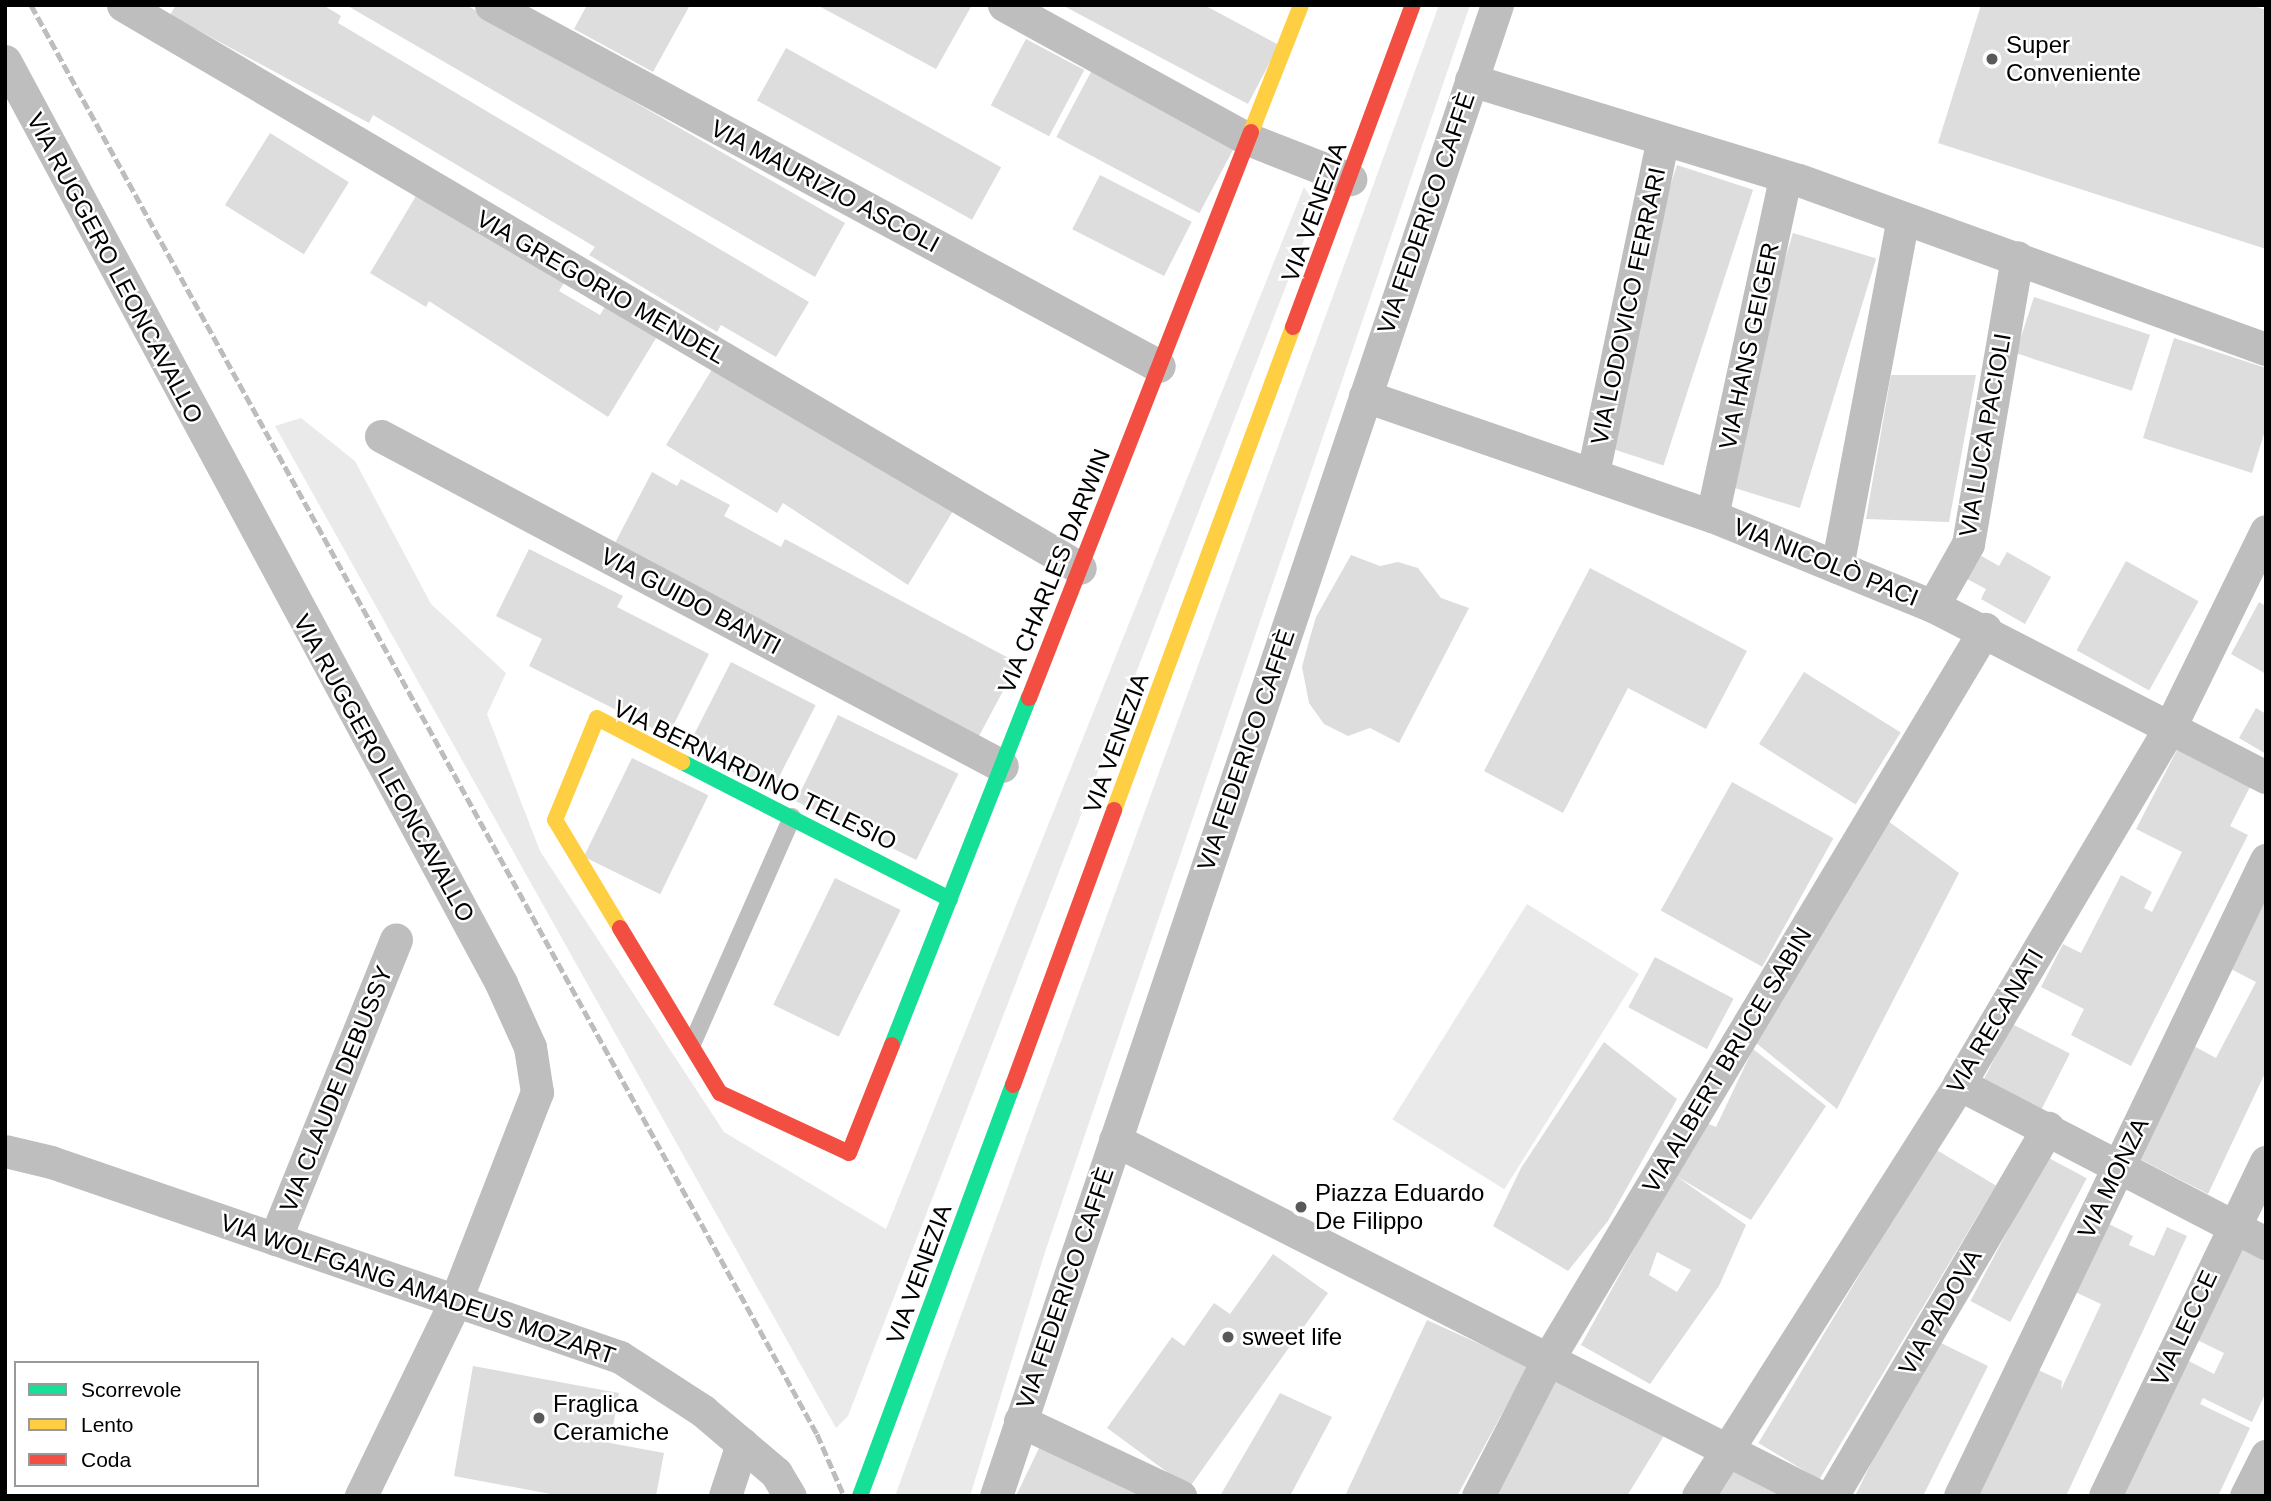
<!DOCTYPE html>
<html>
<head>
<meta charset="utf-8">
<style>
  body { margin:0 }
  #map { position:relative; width:2271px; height:1501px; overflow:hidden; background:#fff; font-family:Helvetica,sans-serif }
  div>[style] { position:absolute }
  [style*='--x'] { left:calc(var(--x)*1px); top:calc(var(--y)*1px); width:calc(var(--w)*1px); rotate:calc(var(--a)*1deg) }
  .green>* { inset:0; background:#eaeaea; transform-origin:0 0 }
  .building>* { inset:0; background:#ddd; transform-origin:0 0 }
  .lane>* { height:18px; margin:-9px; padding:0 9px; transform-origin:9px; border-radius:9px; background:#bebebe }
  .street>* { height:33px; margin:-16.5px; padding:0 16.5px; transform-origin:16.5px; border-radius:16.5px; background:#bebebe }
  .fast>* { height:16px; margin:-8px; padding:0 8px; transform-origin:8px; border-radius:8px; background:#16e098 }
  .slow>* { height:16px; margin:-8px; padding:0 8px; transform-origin:8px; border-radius:8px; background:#ffcf43 }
  .jam>* { height:16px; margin:-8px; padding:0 8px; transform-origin:8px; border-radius:8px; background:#f24e42 }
  .rail>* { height:5px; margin-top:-2.5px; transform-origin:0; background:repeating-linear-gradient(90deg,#bdbdbd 0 10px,transparent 0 13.5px) }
  .dots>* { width:19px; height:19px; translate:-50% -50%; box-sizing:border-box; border:4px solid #fff; border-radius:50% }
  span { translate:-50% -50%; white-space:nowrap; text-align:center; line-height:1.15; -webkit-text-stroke:5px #fff; paint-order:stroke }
  .poi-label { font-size:24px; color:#000 }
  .left { translate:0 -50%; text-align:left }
  .street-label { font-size:24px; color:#000 }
  .frame { position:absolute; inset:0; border:7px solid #000; pointer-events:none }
  .legend { position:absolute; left:14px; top:1361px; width:245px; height:126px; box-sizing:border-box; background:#fff; border:2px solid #999; margin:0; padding:9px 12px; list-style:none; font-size:21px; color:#000 }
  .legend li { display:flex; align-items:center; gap:14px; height:35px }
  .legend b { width:35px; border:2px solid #999 }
</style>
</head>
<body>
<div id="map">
  <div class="green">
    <div style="clip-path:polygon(1439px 5px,1470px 5px,1045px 1252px,970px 1496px,895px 1496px)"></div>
    <div style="clip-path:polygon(1304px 187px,1314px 202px,1305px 237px,848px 1416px,836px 1428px,275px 426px,301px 418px,355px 461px,431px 604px,506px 673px,487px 714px,540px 851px,724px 1132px,886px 1229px)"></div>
    <div style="left:1527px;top:904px;width:132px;height:254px;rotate:32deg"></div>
  </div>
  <div class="building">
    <div style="clip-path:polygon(176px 5px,323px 5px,341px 16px,338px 23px,809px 302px,776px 357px,721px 325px,717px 332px,589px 255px,595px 247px,373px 115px,369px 123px,170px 15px)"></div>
    <div style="clip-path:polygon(346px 5px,466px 5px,845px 223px,815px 277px)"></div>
    <div style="clip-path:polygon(587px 5px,690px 5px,653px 72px,574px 29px)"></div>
    <div style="clip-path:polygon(817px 5px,972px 5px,936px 69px)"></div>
    <div style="clip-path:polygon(1062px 5px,1204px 5px,1279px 45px,1248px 104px)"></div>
    <div style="clip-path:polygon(1981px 5px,2250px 5px,2266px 10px,2266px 249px,1938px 143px)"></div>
    <div style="left:1026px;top:39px;width:66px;height:75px;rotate:28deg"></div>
    <div style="left:786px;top:48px;width:246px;height:60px;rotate:29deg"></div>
    <div style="left:1092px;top:70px;width:162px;height:76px;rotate:28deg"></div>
    <div style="left:270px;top:133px;width:93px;height:85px;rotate:32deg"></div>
    <div style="left:1677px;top:165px;width:80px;height:290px;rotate:18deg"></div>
    <div style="left:1100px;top:175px;width:103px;height:61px;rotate:27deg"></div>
    <div style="clip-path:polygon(419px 191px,566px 280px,559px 291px,600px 315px,610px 298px,661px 330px,608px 417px,429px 301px,426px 307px,370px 273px)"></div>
    <div style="left:1793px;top:233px;width:87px;height:261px;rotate:17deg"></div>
    <div style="left:2034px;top:297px;width:122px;height:59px;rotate:18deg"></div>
    <div style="clip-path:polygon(2174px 338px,2266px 368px,2266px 427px,2252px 473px,2143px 438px)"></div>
    <div style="clip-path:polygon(714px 366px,953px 511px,908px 585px,783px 503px,777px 513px,666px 445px)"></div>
    <div style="clip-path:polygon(1891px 375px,1976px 375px,1949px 522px,1866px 519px)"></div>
    <div style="clip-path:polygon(652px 472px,677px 486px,681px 479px,730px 505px,724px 516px,781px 547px,785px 539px,1018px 663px,979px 736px,615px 543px)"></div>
    <div style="clip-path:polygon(529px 549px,623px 596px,617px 607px,709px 654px,668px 736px,529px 666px,542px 639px,496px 616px)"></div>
    <div style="clip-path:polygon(2007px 552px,2051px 577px,2025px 624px,1981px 599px,1986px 589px,1965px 578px,1978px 554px,1999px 566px)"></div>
    <div style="clip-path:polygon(1351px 555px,1380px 566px,1398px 562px,1418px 568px,1441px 598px,1469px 608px,1399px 743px,1370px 728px,1348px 736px,1324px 724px,1309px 703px,1302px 667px,1309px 641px,1316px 617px)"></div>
    <div style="left:2126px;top:561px;width:83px;height:102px;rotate:29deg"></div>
    <div style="clip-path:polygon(1590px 568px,1747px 651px,1706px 729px,1628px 688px,1563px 813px,1484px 771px)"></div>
    <div style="clip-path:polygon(2259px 602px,2266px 606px,2266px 674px,2231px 654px)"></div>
    <div style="left:731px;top:662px;width:95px;height:97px;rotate:27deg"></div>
    <div style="left:1804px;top:672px;width:114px;height:85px;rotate:32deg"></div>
    <div style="clip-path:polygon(2256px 708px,2266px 714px,2266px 754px,2239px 738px)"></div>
    <div style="left:838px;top:715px;width:134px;height:96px;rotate:26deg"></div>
    <div style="clip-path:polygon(2177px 750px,2250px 787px,2230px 826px,2248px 835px,2131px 1066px,2071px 1035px,2084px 1009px,2041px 987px,2063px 944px,2081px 953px,2121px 875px,2152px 892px,2144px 908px,2152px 912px,2182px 852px,2136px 829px)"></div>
    <div style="left:632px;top:758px;width:85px;height:110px;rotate:26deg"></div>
    <div style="left:1732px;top:782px;width:116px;height:147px;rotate:29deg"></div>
    <div style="clip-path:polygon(1888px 821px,1959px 873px,1837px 1109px,1750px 1038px)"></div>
    <div style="left:835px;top:878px;width:73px;height:141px;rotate:26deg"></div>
    <div style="clip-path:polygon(2266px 887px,2266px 1071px,2208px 1194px,2132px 1155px,2190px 1044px,2216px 1058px,2256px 982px,2225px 966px)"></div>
    <div style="left:1655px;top:957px;width:89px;height:57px;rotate:28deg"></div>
    <div style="left:2012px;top:1024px;width:65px;height:62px;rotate:27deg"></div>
    <div style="clip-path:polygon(1604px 1042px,1677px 1099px,1608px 1221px,1568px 1271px,1493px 1226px,1521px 1168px)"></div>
    <div style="clip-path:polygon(evenodd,1753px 1049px,1826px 1106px,1751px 1220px,1676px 1176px,1746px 1225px,1719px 1286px,1650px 1384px,1581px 1345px,1704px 1122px,1716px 1127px,1753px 1049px,1657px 1252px,1691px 1270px,1677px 1292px,1649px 1275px,1657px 1252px)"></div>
    <div style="left:1935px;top:1149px;width:71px;height:343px;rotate:31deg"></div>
    <div style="left:2047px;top:1157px;width:45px;height:163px;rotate:28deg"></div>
    <div style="clip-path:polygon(2105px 1222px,2133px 1236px,2129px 1245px,2154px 1256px,2167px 1227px,2187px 1236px,2066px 1496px,1974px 1496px,2034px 1368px,2062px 1381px,2061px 1390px,2101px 1304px,2073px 1291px)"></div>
    <div style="clip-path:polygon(2235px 1245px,2266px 1259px,2266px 1392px,2252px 1422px,2203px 1398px,2200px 1404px,2250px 1428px,2218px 1496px,2117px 1496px,2183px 1358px,2214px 1374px,2224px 1353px,2191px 1337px)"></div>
    <div style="clip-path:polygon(1273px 1254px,1328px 1293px,1189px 1488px,1107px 1428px,1172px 1337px,1184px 1346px,1214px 1303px,1230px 1314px)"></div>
    <div style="clip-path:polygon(1427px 1320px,1528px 1366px,1457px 1496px,1345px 1496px)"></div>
    <div style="clip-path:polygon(1939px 1342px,1988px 1366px,1923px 1496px,1855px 1496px,1916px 1372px,1922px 1375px)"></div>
    <div style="clip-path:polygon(473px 1366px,619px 1393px,610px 1443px,664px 1453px,656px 1496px,561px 1496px,454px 1476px)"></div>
    <div style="clip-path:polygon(1551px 1375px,1665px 1434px,1627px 1496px,1492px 1496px)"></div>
    <div style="clip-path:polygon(1280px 1393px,1332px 1417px,1290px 1496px,1220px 1496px)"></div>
    <div style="clip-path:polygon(1041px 1444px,1151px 1496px,1016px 1496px)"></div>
    <div style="clip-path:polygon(1732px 1469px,1783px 1496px,1716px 1496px)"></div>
  </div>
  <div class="lane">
    <div style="--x:692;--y:1044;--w:248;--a:-66.2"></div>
  </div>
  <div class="street">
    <div style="--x:123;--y:5;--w:1110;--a:30.47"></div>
    <div style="--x:491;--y:5;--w:759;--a:28.39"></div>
    <div style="--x:1004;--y:5;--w:278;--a:28.8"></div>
    <div style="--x:1248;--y:139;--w:110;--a:21.4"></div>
    <div style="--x:5;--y:61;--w:1047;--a:61.72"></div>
    <div style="--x:501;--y:983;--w:70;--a:65.6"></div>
    <div style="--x:530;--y:1047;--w:46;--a:81.2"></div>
    <div style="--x:537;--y:1092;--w:223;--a:111.3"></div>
    <div style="--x:456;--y:1300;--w:218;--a:115.9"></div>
    <div style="--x:1471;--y:80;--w:343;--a:17"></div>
    <div style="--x:1799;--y:180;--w:497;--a:19.9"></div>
    <div style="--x:1365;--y:396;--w:367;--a:19.1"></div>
    <div style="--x:1712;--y:516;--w:239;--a:22.2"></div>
    <div style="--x:1933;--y:606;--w:374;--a:27.2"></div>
    <div style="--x:381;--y:436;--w:703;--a:27.99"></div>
    <div style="--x:1593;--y:473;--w:341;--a:-78.2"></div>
    <div style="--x:1712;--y:516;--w:347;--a:-77.8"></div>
    <div style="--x:1837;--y:567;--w:354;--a:-79.3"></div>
    <div style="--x:1933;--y:606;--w:71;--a:-60.6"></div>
    <div style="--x:1968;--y:544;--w:291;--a:-80.3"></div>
    <div style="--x:1959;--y:1084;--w:346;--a:27.4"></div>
    <div style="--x:1115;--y:1140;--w:788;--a:26.86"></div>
    <div style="--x:5;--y:1151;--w:47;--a:13.4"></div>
    <div style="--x:51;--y:1162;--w:601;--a:18.92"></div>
    <div style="--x:620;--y:1357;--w:99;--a:33"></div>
    <div style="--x:703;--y:1411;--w:96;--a:40.3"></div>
    <div style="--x:776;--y:1473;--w:27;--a:59"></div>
    <div style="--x:275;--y:1239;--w:323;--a:-68"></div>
    <div style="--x:1020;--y:1421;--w:177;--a:25.1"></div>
    <div style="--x:725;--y:1496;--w:55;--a:-71.9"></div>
    <div style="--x:996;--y:1496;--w:1573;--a:-71.43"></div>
    <div style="--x:1478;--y:1496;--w:154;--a:-62.9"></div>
    <div style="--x:1548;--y:1359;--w:851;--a:-59.09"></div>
    <div style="--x:1698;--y:1496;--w:488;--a:-57.6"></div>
    <div style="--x:1959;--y:1084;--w:415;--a:-59.4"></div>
    <div style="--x:2170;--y:727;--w:218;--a:-63.9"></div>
    <div style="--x:1832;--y:1496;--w:427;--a:-59.6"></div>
    <div style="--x:1960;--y:1496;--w:706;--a:-64.31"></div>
    <div style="--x:2105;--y:1496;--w:371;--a:-64.3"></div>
    <div style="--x:2246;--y:1496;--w:45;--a:-63.4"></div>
  </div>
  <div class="fast">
    <div style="--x:682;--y:762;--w:301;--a:27.1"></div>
    <div style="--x:892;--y:1045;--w:373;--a:-68.5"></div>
    <div style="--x:860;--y:1496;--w:439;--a:-69.6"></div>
  </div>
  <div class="slow">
    <div style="--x:1251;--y:132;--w:136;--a:-68.5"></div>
    <div style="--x:1114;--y:810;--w:515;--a:-69.67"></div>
    <div style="--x:620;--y:928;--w:126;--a:-121"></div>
    <div style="--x:555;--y:820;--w:110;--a:-67.6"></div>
    <div style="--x:597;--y:718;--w:96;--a:27.4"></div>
  </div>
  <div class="jam">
    <div style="--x:1293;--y:327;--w:344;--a:-69.6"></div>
    <div style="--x:1029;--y:698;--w:608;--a:-68.58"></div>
    <div style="--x:620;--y:928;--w:193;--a:58.8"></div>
    <div style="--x:720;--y:1093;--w:142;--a:24.9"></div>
    <div style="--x:849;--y:1153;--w:116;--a:-68.3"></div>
    <div style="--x:1013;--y:1085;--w:293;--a:-69.8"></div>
  </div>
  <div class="rail">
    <div style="--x:31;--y:5;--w:1631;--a:61.19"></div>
    <div style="--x:817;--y:1434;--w:68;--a:66.5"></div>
  </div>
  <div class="dots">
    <div style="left:1992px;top:59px;background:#595959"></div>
    <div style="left:1301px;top:1207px;background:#595959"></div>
    <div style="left:1228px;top:1337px;background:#595959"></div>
    <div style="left:539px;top:1418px;background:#595959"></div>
  </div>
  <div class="poi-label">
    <span class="left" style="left:2006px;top:59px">Super<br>Conveniente</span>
    <span class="left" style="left:1315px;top:1207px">Piazza Eduardo<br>De Filippo</span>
    <span class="left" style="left:1242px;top:1337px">sweet life</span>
    <span class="left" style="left:553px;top:1418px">Fraglica<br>Ceramiche</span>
  </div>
  <div class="street-label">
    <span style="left:825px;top:186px;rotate:28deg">VIA MAURIZIO ASCOLI</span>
    <span style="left:1314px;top:212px;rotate:-70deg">VIA VENEZIA</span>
    <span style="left:1426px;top:213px;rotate:-71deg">VIA FEDERICO CAFFÈ</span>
    <span style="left:115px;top:268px;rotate:62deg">VIA RUGGERO LEONCAVALLO</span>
    <span style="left:601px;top:287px;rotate:30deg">VIA GREGORIO MENDEL</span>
    <span style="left:1628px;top:306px;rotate:-78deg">VIA LODOVICO FERRARI</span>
    <span style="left:1749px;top:346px;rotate:-78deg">VIA HANS GEIGER</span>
    <span style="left:1985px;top:435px;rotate:-80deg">VIA LUCA PACIOLI</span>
    <span style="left:1826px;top:562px;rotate:22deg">VIA NICOLÒ PACI</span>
    <span style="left:1054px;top:571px;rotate:-68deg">VIA CHARLES DARWIN</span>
    <span style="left:691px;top:601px;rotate:28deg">VIA GUIDO BANTI</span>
    <span style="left:1116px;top:743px;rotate:-70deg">VIA VENEZIA</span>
    <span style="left:1246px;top:750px;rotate:-71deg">VIA FEDERICO CAFFÈ</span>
    <span style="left:384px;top:768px;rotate:61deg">VIA RUGGERO LEONCAVALLO</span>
    <span style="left:755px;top:775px;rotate:26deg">VIA BERNARDINO TELESIO</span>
    <span style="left:1995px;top:1021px;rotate:-59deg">VIA RECANATI</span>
    <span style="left:1727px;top:1060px;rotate:-59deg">VIA ALBERT BRUCE SABIN</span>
    <span style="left:336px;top:1089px;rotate:-68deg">VIA CLAUDE DEBUSSY</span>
    <span style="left:2113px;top:1178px;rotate:-64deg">VIA MONZA</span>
    <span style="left:919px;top:1274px;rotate:-70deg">VIA VENEZIA</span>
    <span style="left:1065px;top:1288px;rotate:-71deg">VIA FEDERICO CAFFÈ</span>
    <span style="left:418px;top:1289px;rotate:19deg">VIA WOLFGANG AMADEUS MOZART</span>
    <span style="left:1940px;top:1312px;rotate:-60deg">VIA PADOVA</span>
    <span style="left:2184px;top:1328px;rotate:-65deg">VIA LECCE</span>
  </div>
  <div class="frame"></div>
  <ul class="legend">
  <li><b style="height:9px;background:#16e098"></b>Scorrevole</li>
  <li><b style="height:9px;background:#ffcf43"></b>Lento</li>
  <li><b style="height:9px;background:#f24e42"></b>Coda</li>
  </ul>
</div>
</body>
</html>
